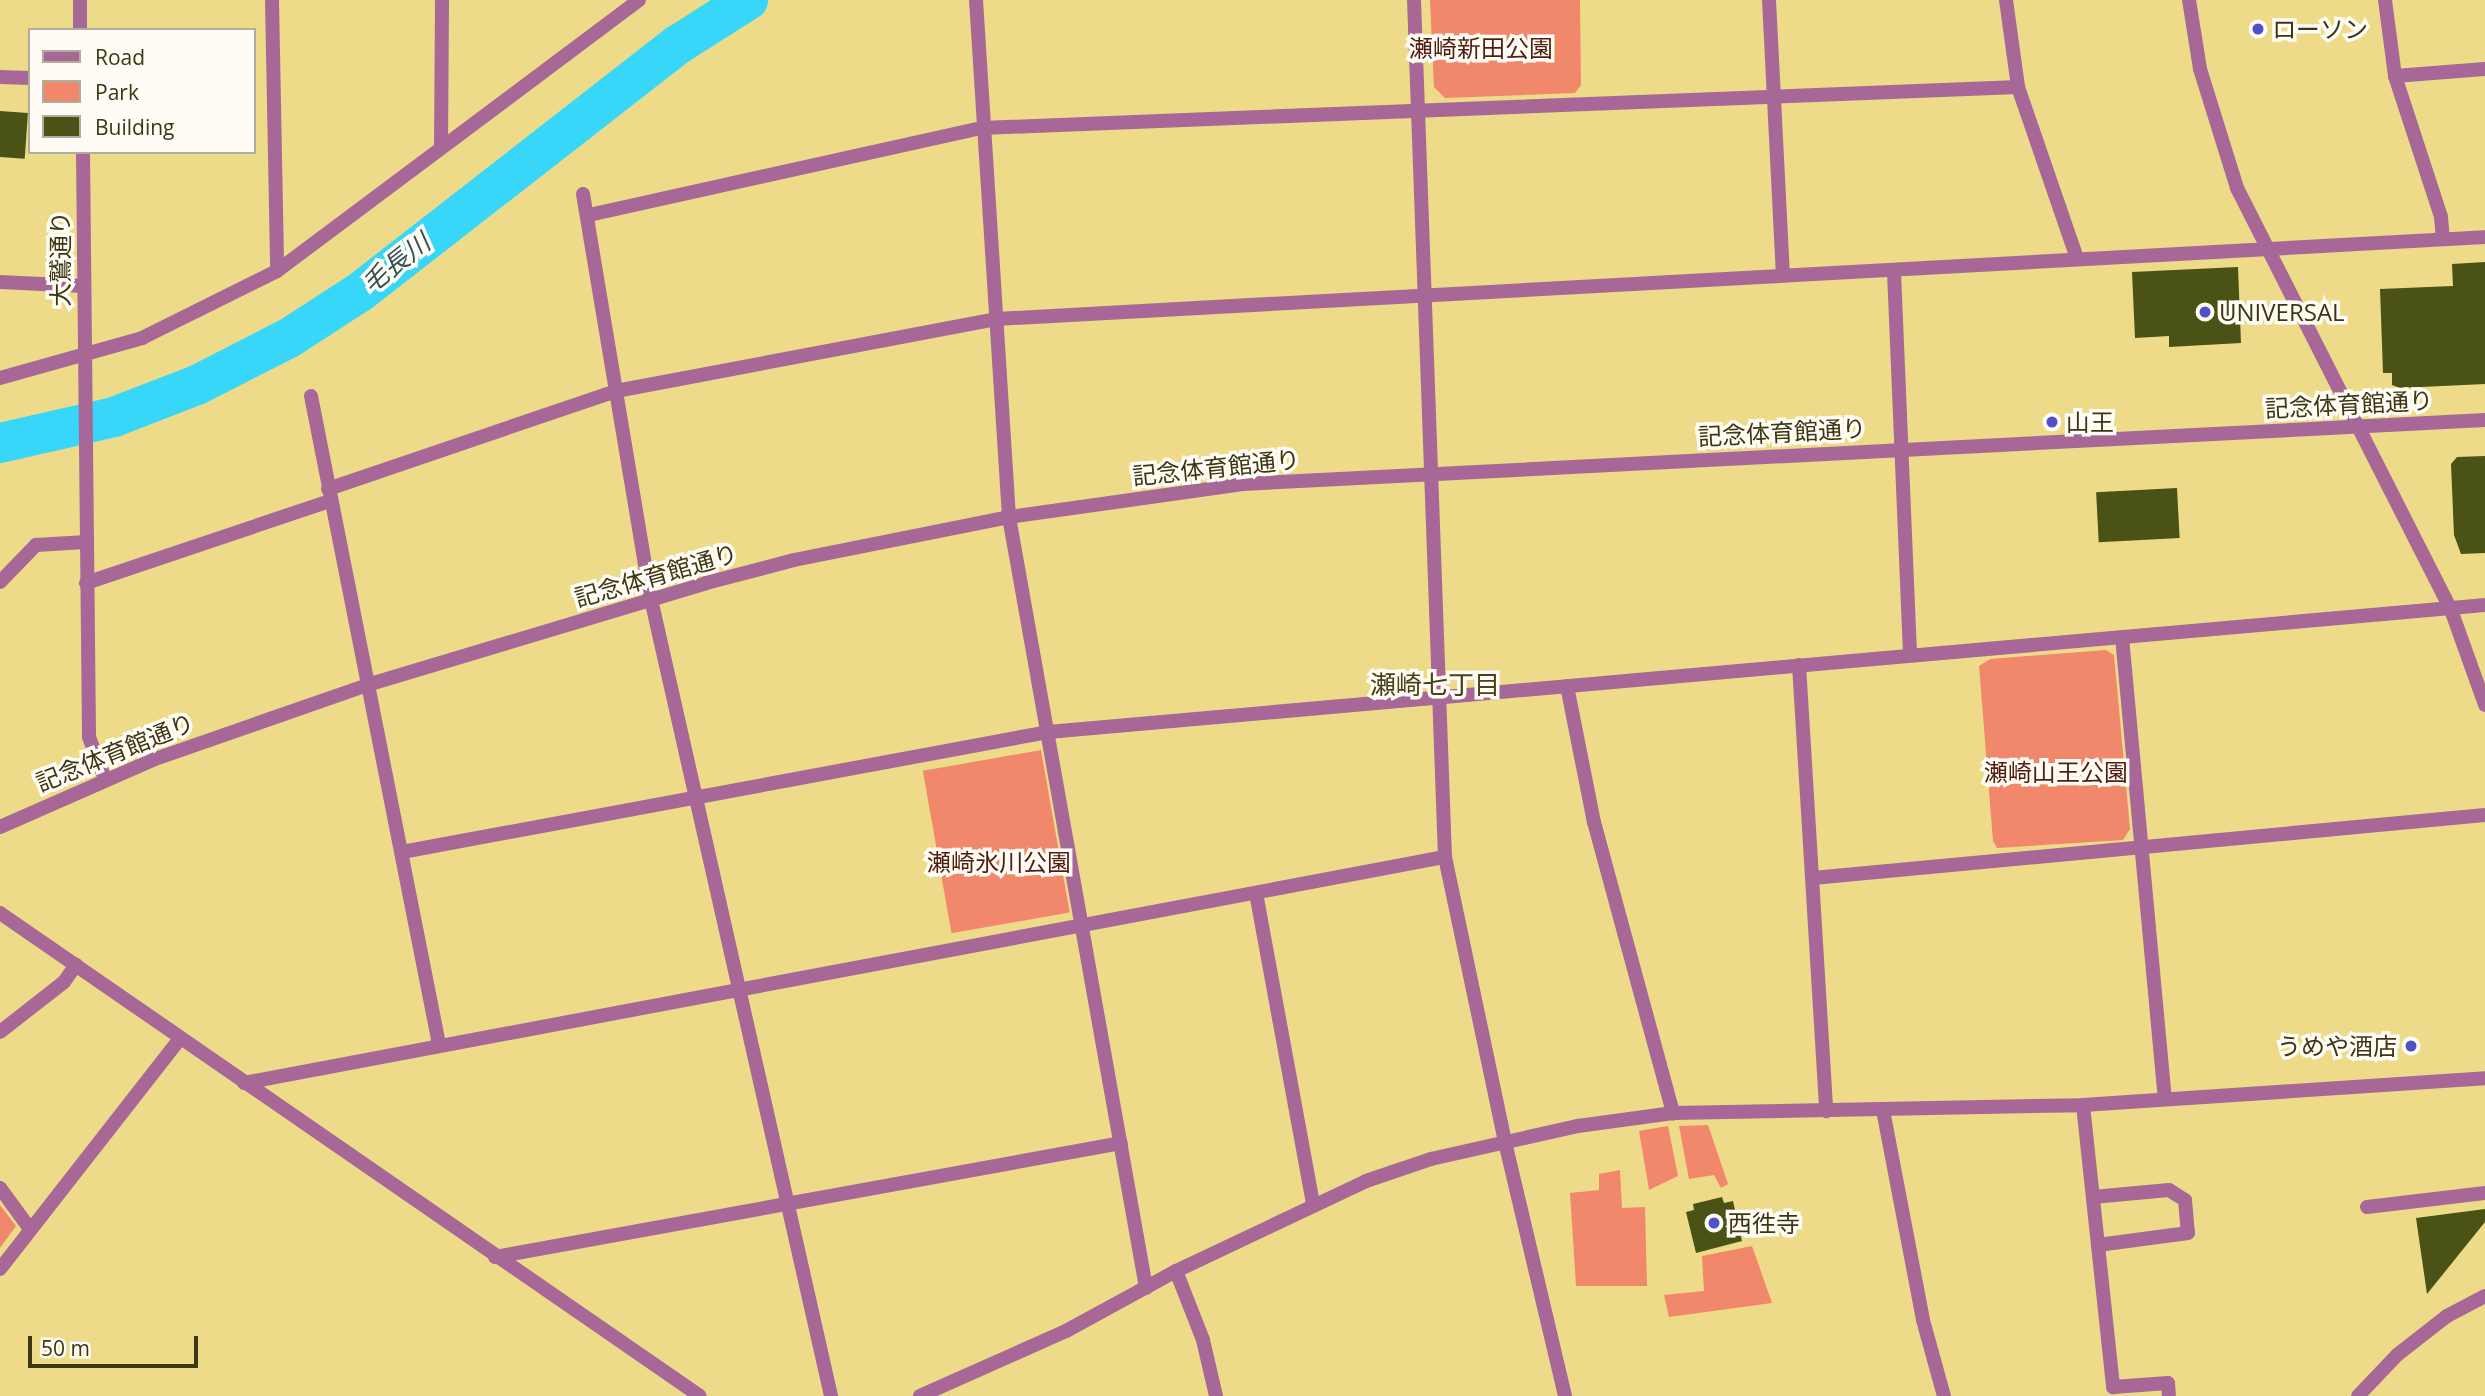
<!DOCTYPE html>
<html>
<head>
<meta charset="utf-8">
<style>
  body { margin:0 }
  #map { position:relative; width:2485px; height:1396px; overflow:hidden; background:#eedb8a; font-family:"Open Sans","Noto Sans JP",sans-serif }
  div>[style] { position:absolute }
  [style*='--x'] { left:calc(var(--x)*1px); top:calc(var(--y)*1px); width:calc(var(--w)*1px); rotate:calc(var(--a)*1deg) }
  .green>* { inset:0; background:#f1886b; transform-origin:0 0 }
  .river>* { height:40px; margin:-20px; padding:0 20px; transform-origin:20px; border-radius:20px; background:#38d7fa }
  .building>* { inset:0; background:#4b5216; transform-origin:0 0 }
  .minor>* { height:14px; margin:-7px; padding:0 7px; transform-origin:7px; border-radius:7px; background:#a76897 }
  .tertiary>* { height:14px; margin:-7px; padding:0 7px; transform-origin:7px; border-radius:7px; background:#a76897 }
  .dots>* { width:19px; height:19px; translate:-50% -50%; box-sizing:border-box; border:4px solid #fefcf4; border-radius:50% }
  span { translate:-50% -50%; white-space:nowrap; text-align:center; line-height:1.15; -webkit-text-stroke:7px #fefcf4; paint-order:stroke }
  .poi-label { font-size:24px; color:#3d3614 }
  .left { translate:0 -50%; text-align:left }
  .right { translate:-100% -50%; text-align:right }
  .park-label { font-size:24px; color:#4f1e10 }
  .street-label { font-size:24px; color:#3d3614 }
  .water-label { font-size:26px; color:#32525a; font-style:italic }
  .neighbourhood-label { font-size:26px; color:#4a4116 }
  .legend { position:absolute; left:28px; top:28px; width:228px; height:126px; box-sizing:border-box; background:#fefcf4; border:2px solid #b1ad9a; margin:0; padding:9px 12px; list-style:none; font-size:21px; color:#3d3614 }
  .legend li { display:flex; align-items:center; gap:14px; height:35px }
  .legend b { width:35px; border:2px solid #b1ad9a }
  .scale { position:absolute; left:28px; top:1336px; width:170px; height:32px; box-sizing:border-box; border:4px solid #3d3614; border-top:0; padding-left:9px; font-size:21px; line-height:24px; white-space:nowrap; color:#3d3614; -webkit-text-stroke:5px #fefcf4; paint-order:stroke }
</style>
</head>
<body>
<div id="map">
  <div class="green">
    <div style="clip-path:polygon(1430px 0,1580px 0,1581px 85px,1575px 93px,1445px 98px,1434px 87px)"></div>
    <div style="clip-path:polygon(2106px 650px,2114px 655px,2130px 829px,2123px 840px,1997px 848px,1993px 841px,1979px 666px,1990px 659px)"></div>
    <div style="left:1041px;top:750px;width:165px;height:120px;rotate:80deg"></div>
    <div style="clip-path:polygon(1708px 1125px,1728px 1184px,1721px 1188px,1714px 1175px,1689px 1179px,1679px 1126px)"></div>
    <div style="clip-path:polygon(1668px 1126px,1678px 1176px,1649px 1190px,1639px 1131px)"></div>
    <div style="clip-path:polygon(1620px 1170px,1622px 1208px,1645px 1207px,1647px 1286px,1576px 1286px,1570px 1193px,1599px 1190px,1599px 1174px)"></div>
    <div style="clip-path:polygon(0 1205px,16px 1226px,0 1248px)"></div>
    <div style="clip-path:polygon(1752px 1246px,1772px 1303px,1669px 1317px,1664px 1295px,1704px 1291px,1702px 1256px)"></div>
  </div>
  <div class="river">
    <div style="--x:0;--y:443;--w:117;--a:-12.8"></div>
    <div style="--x:114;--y:417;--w:89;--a:-21.1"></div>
    <div style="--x:197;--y:385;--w:103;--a:-27.1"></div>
    <div style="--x:289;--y:338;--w:85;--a:-32.9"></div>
    <div style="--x:360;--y:292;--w:404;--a:-37.9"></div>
    <div style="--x:679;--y:44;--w:82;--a:-32.5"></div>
  </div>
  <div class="building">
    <div style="left:0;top:111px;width:28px;height:46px;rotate:4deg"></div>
    <div style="clip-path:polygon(2485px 262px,2485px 384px,2400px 388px,2392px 385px,2392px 373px,2383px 373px,2380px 289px,2453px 286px,2452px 264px)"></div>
    <div style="clip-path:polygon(2238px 267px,2241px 343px,2169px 347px,2169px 336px,2135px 338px,2132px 272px)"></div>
    <div style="clip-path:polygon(2485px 456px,2485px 553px,2461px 554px,2454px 535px,2451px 464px,2457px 457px)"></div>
    <div style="left:2177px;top:488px;width:50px;height:81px;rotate:87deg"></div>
    <div style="clip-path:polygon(1722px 1197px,1724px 1203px,1733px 1201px,1742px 1241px,1696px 1253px,1686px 1212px,1694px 1210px,1693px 1204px)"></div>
    <div style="clip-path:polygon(2485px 1209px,2485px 1222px,2427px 1294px,2416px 1218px)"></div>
  </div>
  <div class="minor">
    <div style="--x:272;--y:0;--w:271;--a:88.9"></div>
    <div style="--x:976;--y:0;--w:518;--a:86.35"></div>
    <div style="--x:1009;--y:517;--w:783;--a:79.92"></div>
    <div style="--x:1414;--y:0;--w:858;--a:87.93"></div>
    <div style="--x:1445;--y:857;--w:291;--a:78.1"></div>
    <div style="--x:1505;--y:1142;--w:261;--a:76.7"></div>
    <div style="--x:1769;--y:0;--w:276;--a:87.1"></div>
    <div style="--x:2006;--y:0;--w:88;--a:82.1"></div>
    <div style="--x:2018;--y:87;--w:181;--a:71"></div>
    <div style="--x:2385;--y:0;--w:77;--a:82.5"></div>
    <div style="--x:2395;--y:76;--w:148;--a:71.9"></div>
    <div style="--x:2441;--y:217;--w:22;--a:85"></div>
    <div style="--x:2395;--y:76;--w:90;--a:-4.4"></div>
    <div style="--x:0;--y:77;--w:30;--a:2"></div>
    <div style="--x:441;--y:147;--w:147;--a:-89.6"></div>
    <div style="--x:583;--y:194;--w:411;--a:80.5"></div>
    <div style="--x:589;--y:215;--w:403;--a:-12.5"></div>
    <div style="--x:983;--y:128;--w:1036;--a:-2.27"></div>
    <div style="--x:1894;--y:272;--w:381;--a:87.6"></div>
    <div style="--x:0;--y:282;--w:83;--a:2.8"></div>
    <div style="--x:0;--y:378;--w:148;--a:-15.7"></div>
    <div style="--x:142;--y:338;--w:151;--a:-26.4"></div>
    <div style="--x:277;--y:271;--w:452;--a:-36.8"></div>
    <div style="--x:311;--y:396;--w:661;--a:78.83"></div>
    <div style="--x:328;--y:489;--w:304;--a:-18.8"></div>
    <div style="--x:616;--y:391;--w:388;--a:-10.7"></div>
    <div style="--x:997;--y:319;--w:1490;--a:-3.15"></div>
    <div style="--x:0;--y:582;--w:52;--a:-45.8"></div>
    <div style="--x:36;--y:545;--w:50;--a:-3.4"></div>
    <div style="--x:86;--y:583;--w:257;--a:-18.6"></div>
    <div style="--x:2122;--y:637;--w:464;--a:84.7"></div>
    <div style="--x:1799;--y:665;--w:447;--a:86.5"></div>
    <div style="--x:1567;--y:686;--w:139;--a:78.8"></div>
    <div style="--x:1594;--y:822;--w:302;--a:74.8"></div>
    <div style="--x:402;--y:852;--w:657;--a:-10.52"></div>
    <div style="--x:1048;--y:732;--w:1443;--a:-5.05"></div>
    <div style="--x:1813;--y:878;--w:675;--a:-5.36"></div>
    <div style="--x:1256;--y:893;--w:316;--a:79.6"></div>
    <div style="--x:0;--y:1032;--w:81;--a:-38"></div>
    <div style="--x:64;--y:982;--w:21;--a:-55"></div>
    <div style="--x:244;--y:1083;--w:1222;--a:-10.66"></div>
    <div style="--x:2083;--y:1105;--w:284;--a:83.9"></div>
    <div style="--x:2113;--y:1387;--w:55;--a:-4.2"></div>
    <div style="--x:2168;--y:1383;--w:13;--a:86"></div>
    <div style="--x:1883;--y:1110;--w:214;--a:79.2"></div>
    <div style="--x:1923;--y:1320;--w:79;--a:74.6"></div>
    <div style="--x:0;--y:1188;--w:51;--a:53.8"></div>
    <div style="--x:2093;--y:1197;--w:76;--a:-5.3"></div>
    <div style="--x:2169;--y:1190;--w:19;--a:32"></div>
    <div style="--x:2185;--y:1200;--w:33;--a:85"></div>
    <div style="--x:2188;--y:1233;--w:91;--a:172.4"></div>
    <div style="--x:2367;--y:1207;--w:119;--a:-6.8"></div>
    <div style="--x:495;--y:1257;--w:636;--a:-10.32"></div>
    <div style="--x:0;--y:1269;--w:292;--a:-52"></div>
    <div style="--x:1176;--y:1271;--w:74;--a:68.6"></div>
    <div style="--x:1203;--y:1340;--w:57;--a:76.9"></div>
    <div style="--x:920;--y:1396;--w:160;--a:-24"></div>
    <div style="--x:1066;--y:1331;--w:125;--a:-28.6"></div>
    <div style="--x:1176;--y:1271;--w:210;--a:-25.3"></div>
    <div style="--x:1366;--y:1181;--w:69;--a:-18.7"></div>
    <div style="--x:1431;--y:1159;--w:151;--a:-12.7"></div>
    <div style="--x:1578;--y:1126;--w:96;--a:-7.8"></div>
    <div style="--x:1673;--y:1113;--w:410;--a:-1.1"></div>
    <div style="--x:2083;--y:1105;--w:403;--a:-3.8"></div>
  </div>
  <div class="tertiary">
    <div style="--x:80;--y:0;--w:30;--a:90"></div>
    <div style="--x:2189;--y:0;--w:70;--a:80.9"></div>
    <div style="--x:2200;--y:69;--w:125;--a:72.7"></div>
    <div style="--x:2237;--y:188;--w:470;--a:63.1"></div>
    <div style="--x:2450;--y:607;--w:104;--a:70.3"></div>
    <div style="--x:83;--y:152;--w:585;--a:89.41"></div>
    <div style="--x:89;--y:737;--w:45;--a:69.1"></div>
    <div style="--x:651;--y:599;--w:817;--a:77.27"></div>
    <div style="--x:0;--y:827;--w:169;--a:-23.7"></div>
    <div style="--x:155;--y:759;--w:225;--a:-19.2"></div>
    <div style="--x:367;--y:685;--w:354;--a:-16.7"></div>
    <div style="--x:706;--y:583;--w:91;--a:-14.6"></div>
    <div style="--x:794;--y:560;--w:219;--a:-11.3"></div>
    <div style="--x:1009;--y:517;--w:236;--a:-8"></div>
    <div style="--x:1243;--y:484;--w:1244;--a:-2.95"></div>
    <div style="--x:0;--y:913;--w:850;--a:34.61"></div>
    <div style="--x:2358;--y:1396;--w:57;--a:-46.4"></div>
    <div style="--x:2397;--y:1355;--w:63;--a:-38"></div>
    <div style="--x:2447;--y:1316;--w:43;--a:-27.8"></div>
  </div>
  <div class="dots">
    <div style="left:2258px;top:29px;background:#4e51c7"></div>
    <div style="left:2205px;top:312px;background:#4e51c7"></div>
    <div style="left:2052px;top:422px;background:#4e51c7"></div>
    <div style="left:2411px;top:1046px;background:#4e51c7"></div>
    <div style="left:1714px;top:1223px;background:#4e51c7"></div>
  </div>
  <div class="poi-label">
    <span class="left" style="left:2272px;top:29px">ローソン</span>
    <span class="left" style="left:2219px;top:312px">UNIVERSAL</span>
    <span class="left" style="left:2066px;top:422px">山王</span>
    <span class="right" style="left:2397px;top:1046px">うめや酒店</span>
    <span class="left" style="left:1728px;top:1223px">西徃寺</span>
  </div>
  <div class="park-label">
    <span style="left:1481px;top:48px">瀬崎新田公園</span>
    <span style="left:2056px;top:772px">瀬崎山王公園</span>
    <span style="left:999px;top:862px">瀬崎氷川公園</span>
  </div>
  <div class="street-label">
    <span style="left:60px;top:259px;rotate:-90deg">大鷲通り</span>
    <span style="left:2349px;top:404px;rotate:-3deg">記念体育館通り</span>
    <span style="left:1782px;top:432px;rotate:-3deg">記念体育館通り</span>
    <span style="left:1216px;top:467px;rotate:-6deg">記念体育館通り</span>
    <span style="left:656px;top:575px;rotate:-16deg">記念体育館通り</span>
    <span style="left:115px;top:752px;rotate:-22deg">記念体育館通り</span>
  </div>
  <div class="water-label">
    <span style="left:396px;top:263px;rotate:-38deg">毛長川</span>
  </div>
  <div class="neighbourhood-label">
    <span style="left:1435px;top:685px">瀬崎七丁目</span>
  </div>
  <ul class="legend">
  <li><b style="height:9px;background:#a76897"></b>Road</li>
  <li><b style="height:19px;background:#f1886b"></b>Park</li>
  <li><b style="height:19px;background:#4b5216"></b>Building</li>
  </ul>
  <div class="scale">50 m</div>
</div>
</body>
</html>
